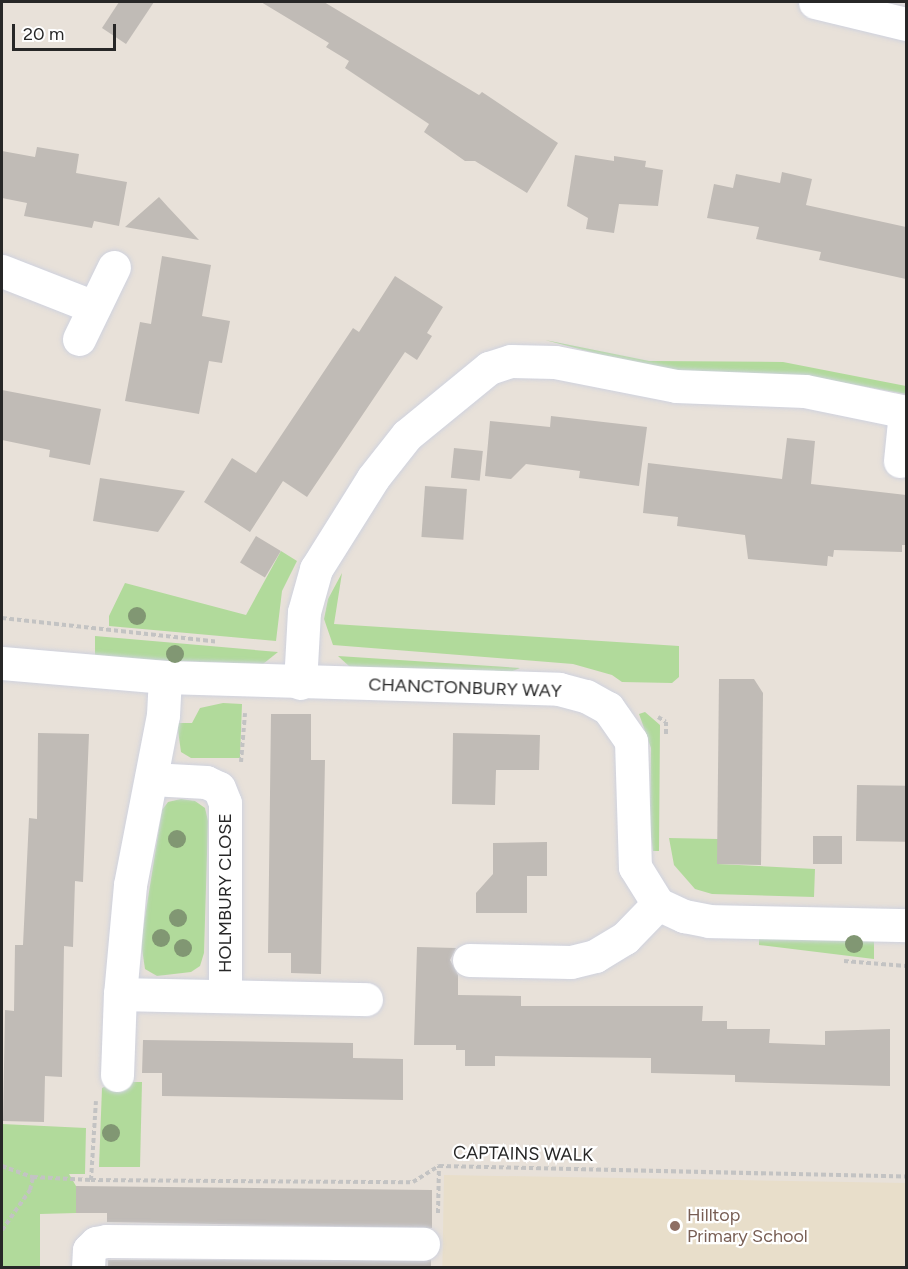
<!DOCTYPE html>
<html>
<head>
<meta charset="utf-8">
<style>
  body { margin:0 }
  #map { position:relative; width:908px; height:1269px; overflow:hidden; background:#e8e1d9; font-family:Figtree,sans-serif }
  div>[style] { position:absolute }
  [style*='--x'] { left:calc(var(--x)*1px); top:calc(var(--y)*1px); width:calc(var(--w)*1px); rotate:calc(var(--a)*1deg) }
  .education>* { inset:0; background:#e8deca; transform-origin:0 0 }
  .green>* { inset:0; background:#b1da9b }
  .building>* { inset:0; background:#c0bbb6; transform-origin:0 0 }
  .path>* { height:4px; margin-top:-2px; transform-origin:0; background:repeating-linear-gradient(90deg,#c3c3c3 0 4.5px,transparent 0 7.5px) }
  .roads { filter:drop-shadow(0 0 2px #cfd2de) drop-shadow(0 0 2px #cfd2de) }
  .minor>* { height:33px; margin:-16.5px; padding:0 16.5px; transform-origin:16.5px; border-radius:16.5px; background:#fff }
  .trees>* { width:18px; height:18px; margin:-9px; border-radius:50%; background:#819773 }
  .dots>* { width:16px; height:16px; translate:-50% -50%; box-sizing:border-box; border:3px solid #fff; border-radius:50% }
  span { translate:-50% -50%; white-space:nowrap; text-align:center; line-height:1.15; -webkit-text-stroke:4.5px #fff; paint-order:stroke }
  .street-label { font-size:18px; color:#272727 }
  .education-label { font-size:18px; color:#785e54 }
  .left { translate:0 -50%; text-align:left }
  .frame { position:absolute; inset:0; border:3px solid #272727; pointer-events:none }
  .scale { position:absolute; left:12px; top:24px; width:104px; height:27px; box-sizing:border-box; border:3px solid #272727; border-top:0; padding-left:8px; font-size:18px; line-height:21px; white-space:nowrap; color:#272727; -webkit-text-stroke:4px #fff; paint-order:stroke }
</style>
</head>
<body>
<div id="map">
  <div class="education">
    <div style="left:444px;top:1175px;width:462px;height:92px;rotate:1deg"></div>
  </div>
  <div class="green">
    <div style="clip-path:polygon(545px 340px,649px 361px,783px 362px,906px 386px,906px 394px,818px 378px,704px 375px,651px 368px)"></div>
    <div style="clip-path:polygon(281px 551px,297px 561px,282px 591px,276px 641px,109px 626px,109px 616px,125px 583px,246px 615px)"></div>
    <div style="clip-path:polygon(342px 573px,334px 624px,679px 646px,679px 677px,672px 683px,622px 682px,612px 675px,573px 664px,333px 645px,324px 619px,328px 599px)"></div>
    <div style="clip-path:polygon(95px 636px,278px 652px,263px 664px,95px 658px)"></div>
    <div style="clip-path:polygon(338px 656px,520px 668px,508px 673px,350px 667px)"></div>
    <div style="clip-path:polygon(223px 703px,242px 704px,240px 758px,191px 758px,181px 752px,177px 723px,192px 723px,200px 708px)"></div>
    <div style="clip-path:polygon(645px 712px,660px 725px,659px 851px,653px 851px,650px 826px,651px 748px,639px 714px)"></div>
    <div style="clip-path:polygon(181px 799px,195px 801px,205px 808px,208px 821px,204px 953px,200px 966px,191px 972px,157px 976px,145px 969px,141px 942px,162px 810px,168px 802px)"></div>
    <div style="clip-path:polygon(669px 838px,718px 839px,718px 864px,815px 869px,814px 897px,712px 894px,695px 889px,674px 865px)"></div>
    <div style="clip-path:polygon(759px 938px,874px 939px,874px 959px,759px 945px)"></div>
    <div style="clip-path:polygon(114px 1082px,142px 1082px,140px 1167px,99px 1167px,102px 1088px)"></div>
    <div style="clip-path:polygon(2px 1124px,86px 1128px,85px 1174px,69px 1174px,76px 1186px,76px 1213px,40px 1214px,40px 1267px,2px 1268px)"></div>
  </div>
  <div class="building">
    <div style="clip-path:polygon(119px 2px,154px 2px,126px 44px,102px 28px)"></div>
    <div style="clip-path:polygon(261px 2px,324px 2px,479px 95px,482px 92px,558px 143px,527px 193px,475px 161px,465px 161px,424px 132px,429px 124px,345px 68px,349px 61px,326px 47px,329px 43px)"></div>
    <div style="clip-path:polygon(37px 147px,79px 154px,76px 173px,127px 182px,119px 226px,94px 221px,92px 228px,24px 216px,27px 203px,2px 198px,2px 151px,35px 157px)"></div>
    <div style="clip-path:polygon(575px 155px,614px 161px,614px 156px,646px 161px,645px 167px,663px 170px,658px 206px,619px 204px,614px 233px,586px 229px,588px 218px,567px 206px)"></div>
    <div style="clip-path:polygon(782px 172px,812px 179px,806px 205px,906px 227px,906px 279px,819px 260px,821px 252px,756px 239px,759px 227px,707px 218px,714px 184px,733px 188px,736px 174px,780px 183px)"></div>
    <div style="clip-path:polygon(159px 197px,168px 207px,199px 240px,125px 227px)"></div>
    <div style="clip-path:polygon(162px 256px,211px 265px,202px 316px,230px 321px,222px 363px,209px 361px,199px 414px,125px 401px,140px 322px,151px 324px)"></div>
    <div style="clip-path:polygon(395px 276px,443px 307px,427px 333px,432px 336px,417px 360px,405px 352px,307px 497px,283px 481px,250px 532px,204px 502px,232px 458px,256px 473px,353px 328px,359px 332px)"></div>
    <div style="clip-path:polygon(2px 390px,101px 409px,90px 465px,49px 457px,50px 450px,2px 440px)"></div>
    <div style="clip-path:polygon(551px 416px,647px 427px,639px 486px,579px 478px,580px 471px,526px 464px,511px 479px,485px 476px,490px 421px,550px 427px)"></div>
    <div style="clip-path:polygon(787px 438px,815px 441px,811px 484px,906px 495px,906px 545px,902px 545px,902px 552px,834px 550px,833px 557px,828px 556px,827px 566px,748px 559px,745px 535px,677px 526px,678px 517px,643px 513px,648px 463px,782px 479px)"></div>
    <div style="left:454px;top:448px;width:29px;height:30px;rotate:6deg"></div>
    <div style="clip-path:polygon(100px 478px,185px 491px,158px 532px,93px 521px)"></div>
    <div style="left:425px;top:486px;width:42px;height:51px;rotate:4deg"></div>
    <div style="left:256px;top:536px;width:29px;height:31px;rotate:31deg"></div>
    <div style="clip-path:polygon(719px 679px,754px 679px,763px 693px,761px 865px,717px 864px)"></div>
    <div style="clip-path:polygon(271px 714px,311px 714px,311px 760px,325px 760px,321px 974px,291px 973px,291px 953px,268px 953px)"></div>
    <div style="clip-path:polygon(38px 733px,89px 734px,83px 882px,75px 881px,73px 947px,64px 946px,62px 1077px,45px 1076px,44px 1122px,3px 1121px,5px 1010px,14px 1011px,15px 945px,23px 945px,29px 818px,37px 819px)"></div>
    <div style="clip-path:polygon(453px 733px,540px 735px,539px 770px,496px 770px,495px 805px,452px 804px)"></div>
    <div style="left:857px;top:785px;width:49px;height:56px;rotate:1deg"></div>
    <div style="left:813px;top:836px;width:29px;height:28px"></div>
    <div style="clip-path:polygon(547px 842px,547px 876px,527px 876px,527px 913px,476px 913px,476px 893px,493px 874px,493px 843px)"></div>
    <div style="clip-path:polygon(417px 947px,456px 948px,450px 960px,458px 975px,458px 995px,521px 996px,521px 1006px,703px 1006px,702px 1021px,727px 1021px,727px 1029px,770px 1029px,769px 1043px,825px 1045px,825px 1031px,890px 1029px,890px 1086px,735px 1082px,735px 1075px,651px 1073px,651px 1058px,495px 1056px,495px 1066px,465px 1066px,465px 1050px,456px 1050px,456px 1045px,414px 1045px)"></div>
    <div style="clip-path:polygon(143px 1040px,353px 1043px,353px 1058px,403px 1059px,403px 1100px,162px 1096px,162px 1073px,142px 1073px)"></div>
    <div style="clip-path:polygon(76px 1186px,432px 1190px,432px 1228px,107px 1222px,107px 1213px,76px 1213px)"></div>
    <div style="left:108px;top:1260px;width:323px;height:8px"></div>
  </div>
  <div class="path">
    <div style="--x:2;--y:618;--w:217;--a:6.3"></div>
    <div style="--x:658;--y:717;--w:9;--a:32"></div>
    <div style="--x:666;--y:722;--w:12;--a:90"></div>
    <div style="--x:241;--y:762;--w:49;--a:-85.3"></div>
    <div style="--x:844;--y:961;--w:62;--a:4.6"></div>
    <div style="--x:2;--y:1166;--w:33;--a:20"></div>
    <div style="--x:33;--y:1177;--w:58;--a:3"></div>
    <div style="--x:91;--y:1180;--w:322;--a:0.4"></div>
    <div style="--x:413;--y:1182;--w:31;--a:-32"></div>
    <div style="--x:439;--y:1166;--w:467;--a:1.3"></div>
    <div style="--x:91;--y:1180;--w:79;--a:-86.4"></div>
    <div style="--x:438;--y:1213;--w:47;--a:-88.8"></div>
    <div style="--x:2;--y:1230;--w:49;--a:-55"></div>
    <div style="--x:30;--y:1190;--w:13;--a:-77"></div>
  </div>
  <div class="roads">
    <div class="minor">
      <div style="--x:815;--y:2;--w:94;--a:13.6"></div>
      <div style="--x:2;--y:271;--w:99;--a:21.4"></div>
      <div style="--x:79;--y:339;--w:80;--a:-64.1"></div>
      <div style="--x:900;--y:461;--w:49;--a:-84.2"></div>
      <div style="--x:2;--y:663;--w:164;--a:4.9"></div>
      <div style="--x:165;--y:677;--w:394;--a:1.7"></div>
      <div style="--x:559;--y:689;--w:28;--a:15"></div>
      <div style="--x:586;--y:696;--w:25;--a:29"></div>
      <div style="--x:608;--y:708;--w:40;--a:55.1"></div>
      <div style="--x:631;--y:741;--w:126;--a:88.2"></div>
      <div style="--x:635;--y:867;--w:44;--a:58.1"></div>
      <div style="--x:658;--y:904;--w:29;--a:25"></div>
      <div style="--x:684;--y:916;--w:25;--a:11"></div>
      <div style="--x:709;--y:921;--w:197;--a:1.2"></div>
      <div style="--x:165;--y:677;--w:38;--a:93"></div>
      <div style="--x:163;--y:715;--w:173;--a:101"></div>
      <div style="--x:130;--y:885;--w:109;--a:95.2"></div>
      <div style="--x:120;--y:994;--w:246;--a:1.2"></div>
      <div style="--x:300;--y:683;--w:71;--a:-86.8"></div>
      <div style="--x:304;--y:612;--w:45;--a:-74.4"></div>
      <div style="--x:316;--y:569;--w:107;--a:-57.9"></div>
      <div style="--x:373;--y:478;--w:55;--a:-51.7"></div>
      <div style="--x:407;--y:435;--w:106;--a:-39.3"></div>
      <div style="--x:489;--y:368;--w:23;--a:-18"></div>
      <div style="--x:511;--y:361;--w:44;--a:1.3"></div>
      <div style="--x:555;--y:362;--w:123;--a:11.2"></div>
      <div style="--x:676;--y:386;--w:129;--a:2.2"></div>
      <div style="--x:805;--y:391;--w:103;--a:11.7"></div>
      <div style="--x:151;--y:779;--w:55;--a:3.1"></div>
      <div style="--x:206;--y:782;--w:14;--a:25"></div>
      <div style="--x:219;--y:788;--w:16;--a:68"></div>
      <div style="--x:225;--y:803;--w:193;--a:90"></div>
      <div style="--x:469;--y:960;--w:102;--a:1.1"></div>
      <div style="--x:571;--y:962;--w:25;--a:-14"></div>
      <div style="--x:595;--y:956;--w:35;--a:-31"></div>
      <div style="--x:625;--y:938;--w:47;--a:-45.9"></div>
      <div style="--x:117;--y:1075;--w:81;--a:-87.9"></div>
      <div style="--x:88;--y:1268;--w:18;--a:-87"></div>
      <div style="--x:89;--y:1250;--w:10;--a:-45"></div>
      <div style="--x:96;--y:1243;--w:10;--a:-11"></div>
      <div style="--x:106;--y:1241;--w:317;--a:0.5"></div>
    </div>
  </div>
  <div class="trees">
    <div style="left:137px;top:616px"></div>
    <div style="left:175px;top:654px"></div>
    <div style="left:177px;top:839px"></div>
    <div style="left:178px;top:918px"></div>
    <div style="left:161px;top:938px"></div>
    <div style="left:854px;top:944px"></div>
    <div style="left:183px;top:948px"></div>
    <div style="left:111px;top:1133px"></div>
  </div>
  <div class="dots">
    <div style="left:675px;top:1226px;background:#8d6e63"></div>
  </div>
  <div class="street-label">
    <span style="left:465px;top:688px;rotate:2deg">CHANCTONBURY WAY</span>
    <span style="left:225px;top:893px;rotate:-90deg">HOLMBURY CLOSE</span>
    <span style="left:523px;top:1154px;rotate:1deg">CAPTAINS WALK</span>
  </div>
  <div class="education-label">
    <span class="left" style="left:687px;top:1226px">Hilltop<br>Primary School</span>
  </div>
  <div class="frame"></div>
  <div class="scale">20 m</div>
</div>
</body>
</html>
